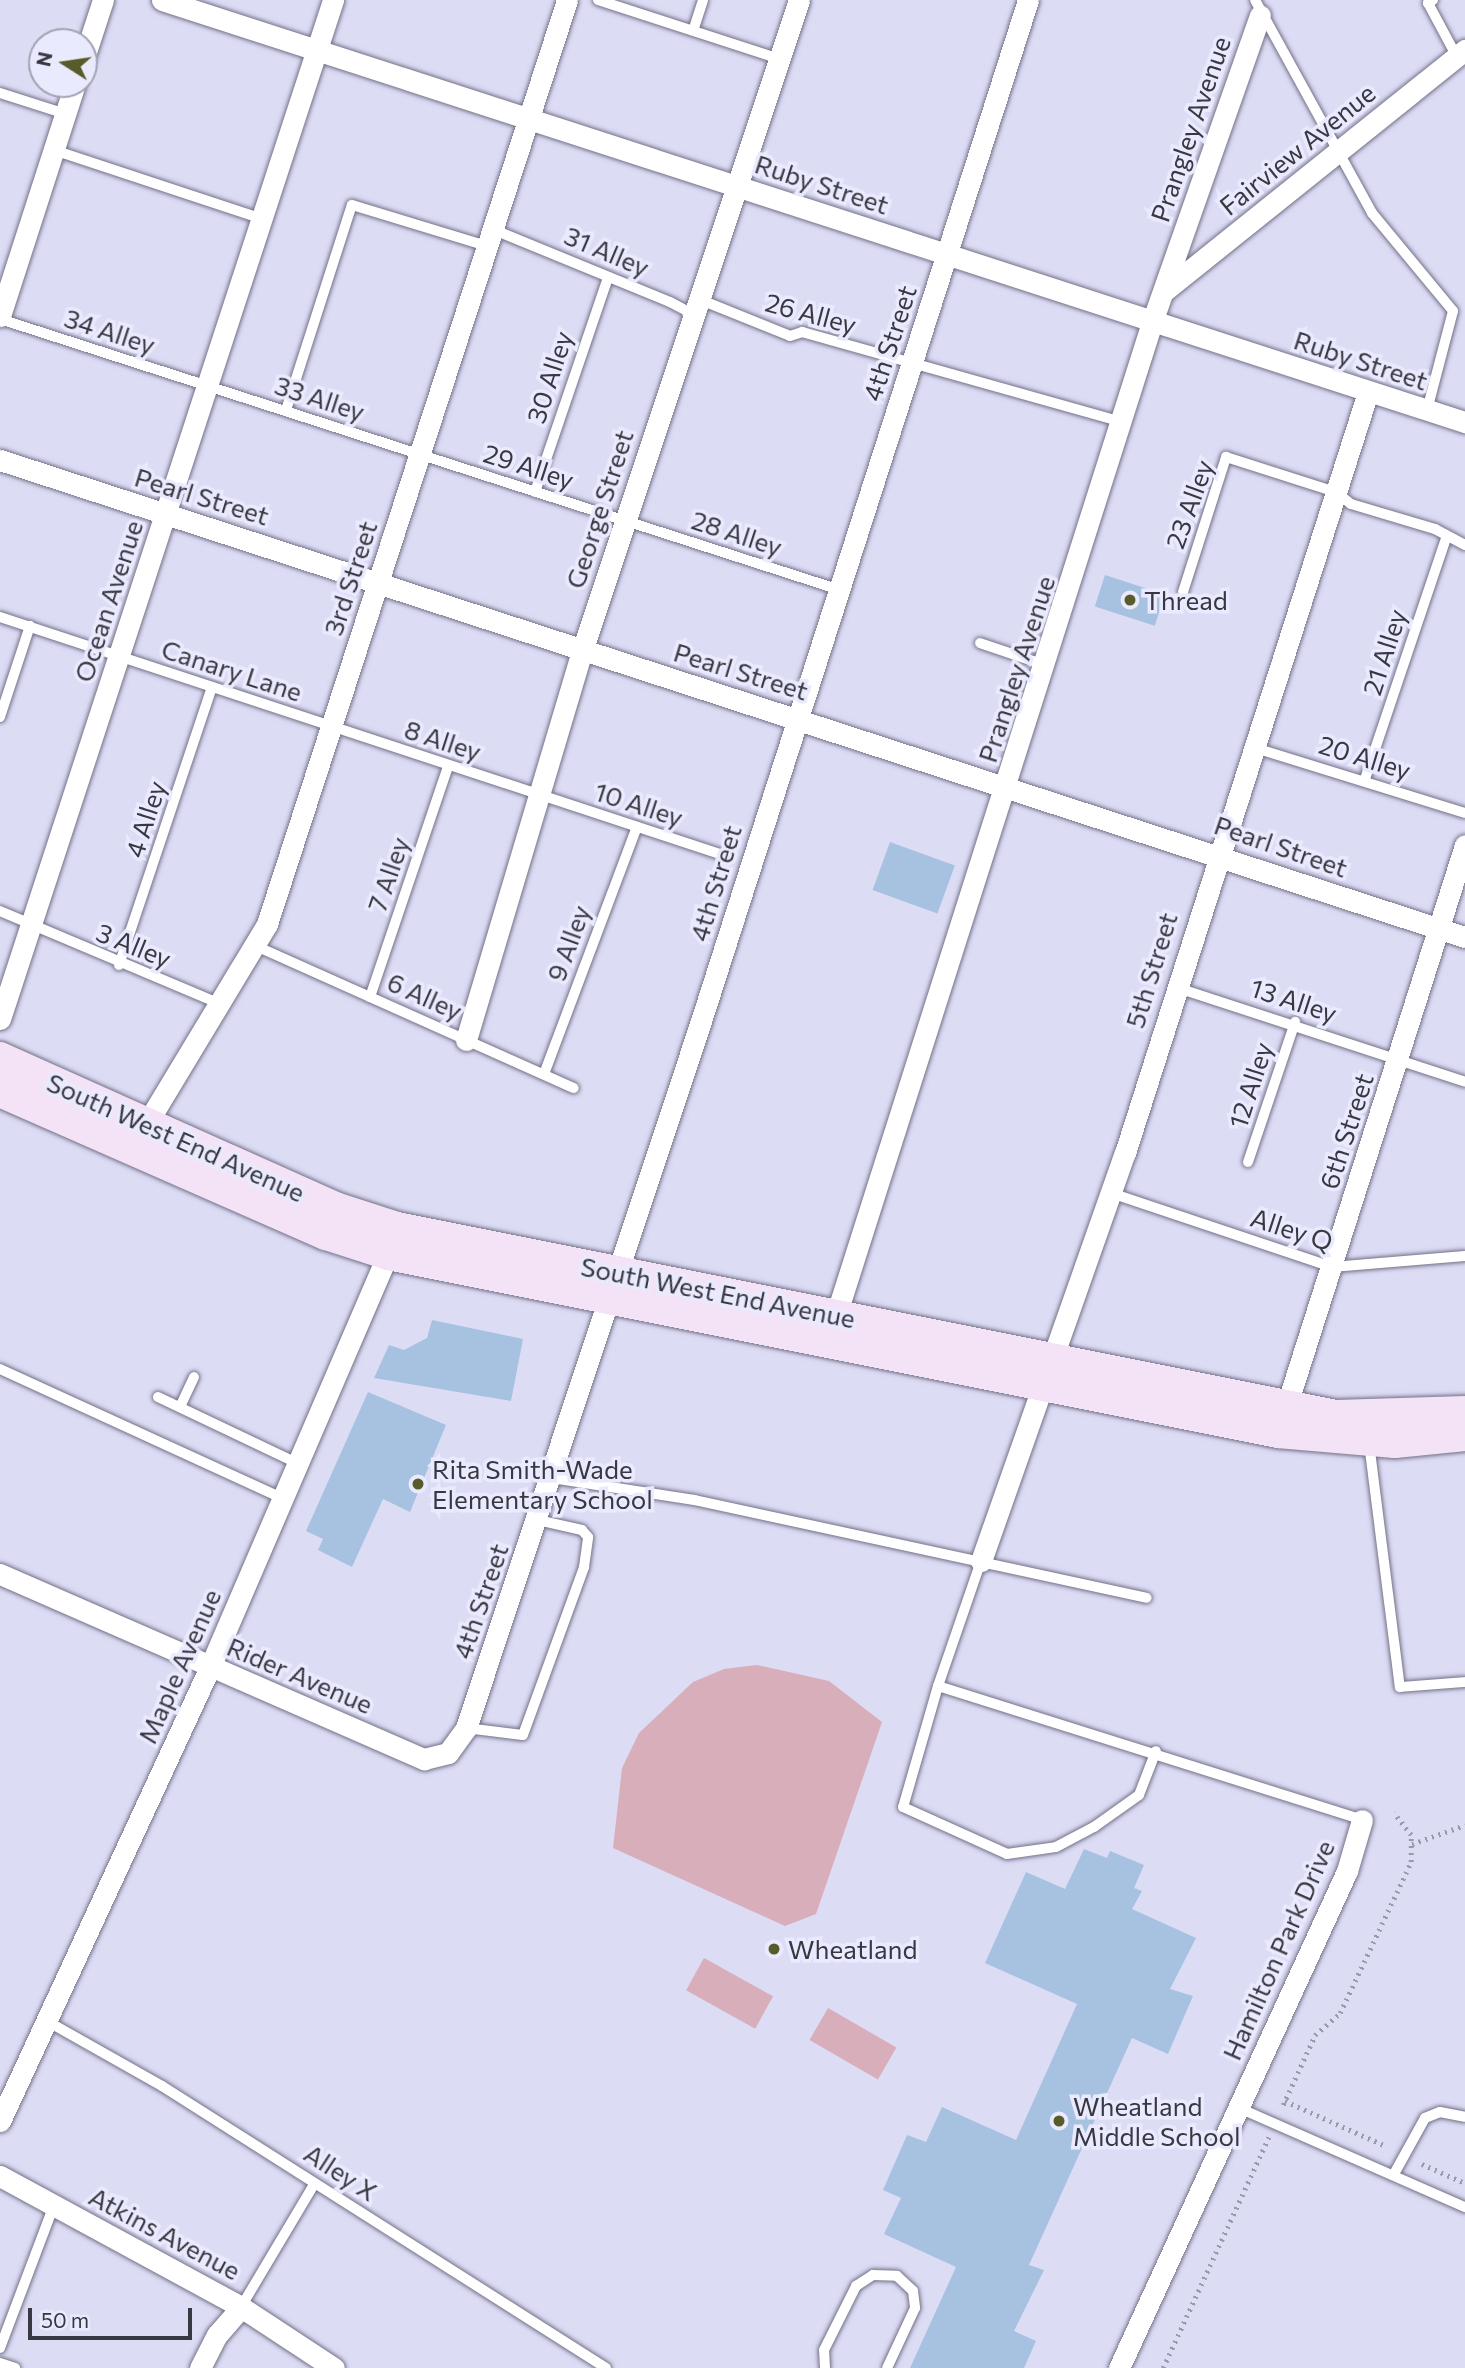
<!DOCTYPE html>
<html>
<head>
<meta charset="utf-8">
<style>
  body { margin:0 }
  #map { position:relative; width:1465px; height:2368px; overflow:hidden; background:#dddcf5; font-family:Commissioner,sans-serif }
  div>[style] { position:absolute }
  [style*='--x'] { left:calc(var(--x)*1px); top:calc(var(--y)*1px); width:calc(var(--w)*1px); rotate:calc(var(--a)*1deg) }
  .green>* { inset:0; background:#d8aebb; transform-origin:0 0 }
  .building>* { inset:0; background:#a7c1e0; transform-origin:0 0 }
  .path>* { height:4.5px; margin-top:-2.25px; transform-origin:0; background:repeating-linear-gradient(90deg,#9a99ac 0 2px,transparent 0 7px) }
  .roads { filter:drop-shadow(0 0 2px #727187) drop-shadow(0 0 2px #727187) }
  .service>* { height:10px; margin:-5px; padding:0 5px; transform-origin:5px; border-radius:5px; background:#fff }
  .minor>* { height:21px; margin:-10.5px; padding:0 10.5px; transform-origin:10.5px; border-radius:10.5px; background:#fff }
  .secondary>* { height:32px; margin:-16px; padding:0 16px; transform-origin:16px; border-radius:16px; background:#f4e3f6 }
  .dots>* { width:19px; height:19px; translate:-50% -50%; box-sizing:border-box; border:4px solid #eaeafe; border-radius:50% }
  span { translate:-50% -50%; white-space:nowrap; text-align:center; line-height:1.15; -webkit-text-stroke:7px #eaeafe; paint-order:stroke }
  .street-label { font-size:26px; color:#383842 }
  .poi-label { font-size:26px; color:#383842 }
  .left { translate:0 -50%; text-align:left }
  .north { position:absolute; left:28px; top:28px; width:70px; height:70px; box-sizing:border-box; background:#eaeafe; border:2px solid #a3a3b3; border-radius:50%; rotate:282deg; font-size:19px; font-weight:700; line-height:28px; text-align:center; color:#383842 }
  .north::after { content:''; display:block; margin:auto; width:24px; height:32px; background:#585c2a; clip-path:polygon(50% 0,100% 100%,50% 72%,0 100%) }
  .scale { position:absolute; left:28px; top:2308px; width:164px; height:32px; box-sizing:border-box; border:4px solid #383842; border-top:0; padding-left:9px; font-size:21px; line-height:24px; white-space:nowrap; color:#383842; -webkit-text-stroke:5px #eaeafe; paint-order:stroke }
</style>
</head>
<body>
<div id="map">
  <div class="green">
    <div style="clip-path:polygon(757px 1665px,829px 1681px,882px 1722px,816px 1914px,785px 1926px,613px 1848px,622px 1768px,639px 1733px,693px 1682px,724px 1669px)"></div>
    <div style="left:704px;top:1958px;width:79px;height:37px;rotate:29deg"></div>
    <div style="left:828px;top:2008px;width:79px;height:37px;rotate:30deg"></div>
  </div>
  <div class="building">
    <div style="left:1105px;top:575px;width:63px;height:33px;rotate:18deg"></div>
    <div style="left:890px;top:842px;width:69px;height:51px;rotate:20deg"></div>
    <div style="clip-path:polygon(432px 1320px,523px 1339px,511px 1401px,374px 1378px,389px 1345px,404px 1350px,427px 1338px)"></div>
    <div style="clip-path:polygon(368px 1392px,446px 1425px,410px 1512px,383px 1499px,352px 1567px,318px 1550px,323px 1539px,306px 1531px)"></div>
    <div style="clip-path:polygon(1084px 1849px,1107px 1858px,1110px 1851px,1144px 1865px,1134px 1888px,1142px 1891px,1132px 1909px,1196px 1938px,1170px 1989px,1193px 1996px,1168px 2054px,1132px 2038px,1029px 2265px,1044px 2270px,1014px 2331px,1036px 2341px,1024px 2368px,910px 2368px,956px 2267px,884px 2234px,901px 2198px,883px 2190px,907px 2135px,926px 2142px,942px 2107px,1016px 2140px,1077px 2004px,985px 1963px,1026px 1872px,1065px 1889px)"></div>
  </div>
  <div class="path">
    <div style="--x:1412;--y:1844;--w:56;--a:-19.7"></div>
    <div style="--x:1285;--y:2101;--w:108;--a:24"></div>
    <div style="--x:1283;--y:2105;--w:77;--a:-65.4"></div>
    <div style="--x:1315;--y:2035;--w:33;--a:-41"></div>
    <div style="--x:1340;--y:2013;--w:167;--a:-64.8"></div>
    <div style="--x:1411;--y:1862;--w:27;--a:-90"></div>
    <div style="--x:1411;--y:1835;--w:28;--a:-128"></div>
    <div style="--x:1422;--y:2164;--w:47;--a:23.8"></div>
    <div style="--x:1163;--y:2368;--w:254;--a:-65.4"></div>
  </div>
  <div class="roads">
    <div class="service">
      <div style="--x:598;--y:0;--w:191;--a:18"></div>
      <div style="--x:1255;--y:0;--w:243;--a:61.2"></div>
      <div style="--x:1372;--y:213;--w:127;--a:50.4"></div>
      <div style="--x:1453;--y:311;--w:102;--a:104.7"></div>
      <div style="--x:1433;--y:0;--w:6;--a:149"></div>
      <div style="--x:1428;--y:3;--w:61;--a:61.8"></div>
      <div style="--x:694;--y:28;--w:29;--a:-72"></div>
      <div style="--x:0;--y:93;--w:69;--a:17.7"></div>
      <div style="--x:54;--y:150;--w:217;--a:18.3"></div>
      <div style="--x:492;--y:229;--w:192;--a:22.3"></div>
      <div style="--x:670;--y:302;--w:19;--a:28"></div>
      <div style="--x:687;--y:311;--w:11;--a:80"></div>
      <div style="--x:701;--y:300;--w:96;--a:22"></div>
      <div style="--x:790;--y:336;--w:13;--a:-18"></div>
      <div style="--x:802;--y:332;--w:333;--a:15.7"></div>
      <div style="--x:0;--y:319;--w:879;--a:17.88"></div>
      <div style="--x:286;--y:410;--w:215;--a:-72.2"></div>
      <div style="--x:352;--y:205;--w:141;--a:16.9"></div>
      <div style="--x:535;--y:492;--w:227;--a:-71.2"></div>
      <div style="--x:1183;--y:592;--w:142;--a:-72.3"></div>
      <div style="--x:1226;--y:457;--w:115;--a:17.7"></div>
      <div style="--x:1336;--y:492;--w:19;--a:39"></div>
      <div style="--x:1351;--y:504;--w:88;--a:16.6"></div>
      <div style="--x:1435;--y:529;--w:34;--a:28"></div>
      <div style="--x:0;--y:617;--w:761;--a:18.22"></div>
      <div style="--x:980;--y:643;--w:69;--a:18.7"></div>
      <div style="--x:0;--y:717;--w:96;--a:-71.8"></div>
      <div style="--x:1252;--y:747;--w:223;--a:17.2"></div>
      <div style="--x:1365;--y:779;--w:253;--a:-71.4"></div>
      <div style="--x:0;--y:911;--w:239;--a:22.9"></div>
      <div style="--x:256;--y:946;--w:348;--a:24.1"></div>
      <div style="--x:119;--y:965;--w:293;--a:-71.5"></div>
      <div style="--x:1175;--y:987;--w:305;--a:18.1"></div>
      <div style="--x:370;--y:997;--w:244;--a:-71.3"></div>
      <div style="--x:544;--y:1074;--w:264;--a:-69.4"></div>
      <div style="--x:1248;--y:1162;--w:148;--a:-71.4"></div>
      <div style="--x:1111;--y:1193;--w:233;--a:18.5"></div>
      <div style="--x:1332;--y:1267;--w:133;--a:-4.7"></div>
      <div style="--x:0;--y:1369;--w:312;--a:24.6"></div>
      <div style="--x:158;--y:1397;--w:156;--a:25.4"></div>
      <div style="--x:180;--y:1407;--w:33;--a:-65"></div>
      <div style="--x:1369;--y:1443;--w:246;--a:82.8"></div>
      <div style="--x:1400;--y:1687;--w:65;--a:-4.4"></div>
      <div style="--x:552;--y:1478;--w:144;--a:8.8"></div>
      <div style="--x:694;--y:1500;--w:463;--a:12.2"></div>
      <div style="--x:981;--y:1561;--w:132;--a:109"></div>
      <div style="--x:938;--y:1686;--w:445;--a:17.5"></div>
      <div style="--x:938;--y:1686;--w:126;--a:106.1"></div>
      <div style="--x:903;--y:1807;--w:114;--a:24.3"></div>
      <div style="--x:1007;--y:1854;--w:49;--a:-8.1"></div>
      <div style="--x:1056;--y:1847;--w:43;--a:-27.8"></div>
      <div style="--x:1094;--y:1827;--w:55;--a:-35.4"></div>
      <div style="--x:1139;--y:1795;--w:47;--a:-68.9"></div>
      <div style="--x:466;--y:1728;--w:57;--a:7"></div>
      <div style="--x:523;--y:1735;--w:179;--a:-70"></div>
      <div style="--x:584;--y:1567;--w:30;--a:-82"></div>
      <div style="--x:588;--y:1537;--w:9;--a:-131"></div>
      <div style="--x:582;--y:1530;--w:45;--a:-167.2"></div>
      <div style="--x:47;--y:2021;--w:132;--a:29.5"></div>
      <div style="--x:162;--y:2086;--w:526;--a:32.42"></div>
      <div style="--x:1239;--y:2108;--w:247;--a:23.7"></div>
      <div style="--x:1394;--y:2174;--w:64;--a:-61"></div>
      <div style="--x:1425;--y:2118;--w:16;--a:-22"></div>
      <div style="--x:1440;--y:2112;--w:25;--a:11"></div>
      <div style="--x:241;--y:2307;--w:144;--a:-59.2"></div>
      <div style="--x:0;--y:2348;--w:153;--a:-69.3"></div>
      <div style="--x:0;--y:2363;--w:16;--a:18"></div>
      <div style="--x:825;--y:2368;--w:18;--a:-93"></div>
      <div style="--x:824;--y:2350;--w:72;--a:-63.4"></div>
      <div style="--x:856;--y:2286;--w:20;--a:-33"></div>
      <div style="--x:873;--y:2275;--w:24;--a:2"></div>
      <div style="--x:897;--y:2276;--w:22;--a:43"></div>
      <div style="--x:913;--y:2291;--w:17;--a:83"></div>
      <div style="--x:915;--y:2308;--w:66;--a:115"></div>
    </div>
    <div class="minor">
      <div style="--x:162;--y:0;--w:1370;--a:17.95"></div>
      <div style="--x:84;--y:58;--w:61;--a:-71.9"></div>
      <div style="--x:1164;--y:291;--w:386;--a:-38.7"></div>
      <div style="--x:0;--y:316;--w:244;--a:-72.1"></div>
      <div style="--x:0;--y:460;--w:1541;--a:18.04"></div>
      <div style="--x:0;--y:1019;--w:1072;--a:-71.9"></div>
      <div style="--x:466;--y:1040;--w:406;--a:-73.4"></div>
      <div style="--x:582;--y:651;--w:686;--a:-71.57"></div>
      <div style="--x:141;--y:1133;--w:244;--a:-58.9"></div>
      <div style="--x:267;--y:924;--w:971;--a:-72.01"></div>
      <div style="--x:832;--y:1328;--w:1056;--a:-72.35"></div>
      <div style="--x:1152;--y:322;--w:325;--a:-70.6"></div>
      <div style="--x:1283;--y:1417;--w:600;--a:-72.35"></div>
      <div style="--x:981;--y:1561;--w:433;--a:-70.6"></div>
      <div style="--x:1125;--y:1153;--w:799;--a:-72.29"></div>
      <div style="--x:0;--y:1574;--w:463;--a:23.6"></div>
      <div style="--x:424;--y:1759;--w:25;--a:-14"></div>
      <div style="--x:448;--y:1753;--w:31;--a:-54"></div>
      <div style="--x:466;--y:1728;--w:745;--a:-71.61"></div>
      <div style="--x:701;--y:1021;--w:1072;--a:-72.24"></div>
      <div style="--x:0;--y:2121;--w:500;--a:-65.18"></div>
      <div style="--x:210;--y:1667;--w:460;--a:-66.7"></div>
      <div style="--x:0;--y:2176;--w:274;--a:28.5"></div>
      <div style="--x:241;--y:2307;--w:111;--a:33.3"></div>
      <div style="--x:200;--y:2368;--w:37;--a:-63"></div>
      <div style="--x:217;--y:2335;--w:37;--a:-49"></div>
      <div style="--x:1119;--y:2368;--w:547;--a:-65.36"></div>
      <div style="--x:1347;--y:1871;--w:53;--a:-73.6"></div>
    </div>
    <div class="secondary">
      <div style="--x:0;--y:1058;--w:367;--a:24.1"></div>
      <div style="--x:335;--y:1208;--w:65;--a:17.9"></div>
      <div style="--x:397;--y:1228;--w:958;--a:11.32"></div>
      <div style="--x:1336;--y:1416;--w:129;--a:-1.8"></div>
      <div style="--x:0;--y:1091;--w:356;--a:23.7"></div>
      <div style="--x:326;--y:1234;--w:65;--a:17.9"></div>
      <div style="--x:388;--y:1254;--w:908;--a:11.31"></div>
      <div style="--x:1278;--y:1432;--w:117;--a:4.9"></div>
      <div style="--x:1395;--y:1442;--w:70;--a:-5.7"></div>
    </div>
  </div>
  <div class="dots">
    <div style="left:1130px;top:600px;background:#585c2a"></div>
    <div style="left:418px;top:1484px;background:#585c2a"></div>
    <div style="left:774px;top:1949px;background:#585c2a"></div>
    <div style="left:1059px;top:2121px;background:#585c2a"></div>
  </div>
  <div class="street-label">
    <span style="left:1190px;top:129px;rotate:-71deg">Prangley Avenue</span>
    <span style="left:1297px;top:149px;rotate:-39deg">Fairview Avenue</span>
    <span style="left:822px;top:184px;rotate:18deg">Ruby Street</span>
    <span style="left:607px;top:251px;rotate:23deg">31 Alley</span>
    <span style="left:811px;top:313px;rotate:15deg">26 Alley</span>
    <span style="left:110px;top:331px;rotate:18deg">34 Alley</span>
    <span style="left:889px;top:343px;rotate:-72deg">4th Street</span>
    <span style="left:1361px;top:360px;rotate:18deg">Ruby Street</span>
    <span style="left:549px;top:377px;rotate:-72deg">30 Alley</span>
    <span style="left:320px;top:398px;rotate:18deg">33 Alley</span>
    <span style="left:529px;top:466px;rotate:18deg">29 Alley</span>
    <span style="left:202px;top:496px;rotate:17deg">Pearl Street</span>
    <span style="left:1189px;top:504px;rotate:-70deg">23 Alley</span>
    <span style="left:599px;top:509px;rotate:-72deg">George Street</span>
    <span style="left:737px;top:533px;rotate:18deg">28 Alley</span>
    <span style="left:350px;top:578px;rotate:-72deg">3rd Street</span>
    <span style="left:108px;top:601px;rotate:-72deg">Ocean Avenue</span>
    <span style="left:1384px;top:652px;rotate:-72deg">21 Alley</span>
    <span style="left:1016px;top:669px;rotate:-72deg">Prangley Avenue</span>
    <span style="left:232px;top:670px;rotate:18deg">Canary Lane</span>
    <span style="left:741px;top:671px;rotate:17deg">Pearl Street</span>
    <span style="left:443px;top:740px;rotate:18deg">8 Alley</span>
    <span style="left:1365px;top:757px;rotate:17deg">20 Alley</span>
    <span style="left:639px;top:804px;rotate:18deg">10 Alley</span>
    <span style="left:145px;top:819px;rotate:-72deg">4 Alley</span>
    <span style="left:1281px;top:846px;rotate:19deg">Pearl Street</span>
    <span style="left:388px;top:874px;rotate:-71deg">7 Alley</span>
    <span style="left:715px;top:883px;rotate:-73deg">4th Street</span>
    <span style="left:568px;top:943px;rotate:-70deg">9 Alley</span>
    <span style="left:134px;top:945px;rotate:22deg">3 Alley</span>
    <span style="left:1151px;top:970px;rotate:-73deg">5th Street</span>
    <span style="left:425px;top:996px;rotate:24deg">6 Alley</span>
    <span style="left:1294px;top:1000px;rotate:18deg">13 Alley</span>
    <span style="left:1250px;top:1085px;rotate:-72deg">12 Alley</span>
    <span style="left:1346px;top:1131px;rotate:-72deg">6th Street</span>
    <span style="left:176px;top:1137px;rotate:24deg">South West End Avenue</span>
    <span style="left:1292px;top:1229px;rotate:18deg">Alley Q</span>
    <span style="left:718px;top:1292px;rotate:11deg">South West End Avenue</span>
    <span style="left:480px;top:1601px;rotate:-71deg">4th Street</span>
    <span style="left:179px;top:1666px;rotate:-66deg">Maple Avenue</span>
    <span style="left:300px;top:1675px;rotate:23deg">Rider Avenue</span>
    <span style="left:1278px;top:1950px;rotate:-66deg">Hamilton Park Drive</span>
    <span style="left:341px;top:2172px;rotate:33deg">Alley X</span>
    <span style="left:165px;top:2233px;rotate:28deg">Atkins Avenue</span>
  </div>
  <div class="poi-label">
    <span class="left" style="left:1144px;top:600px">Thread</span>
    <span class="left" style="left:432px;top:1484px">Rita Smith-Wade<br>Elementary School</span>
    <span class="left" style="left:788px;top:1949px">Wheatland</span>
    <span class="left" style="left:1073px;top:2121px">Wheatland<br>Middle School</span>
  </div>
  <div class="north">N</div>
  <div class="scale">50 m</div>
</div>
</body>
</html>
